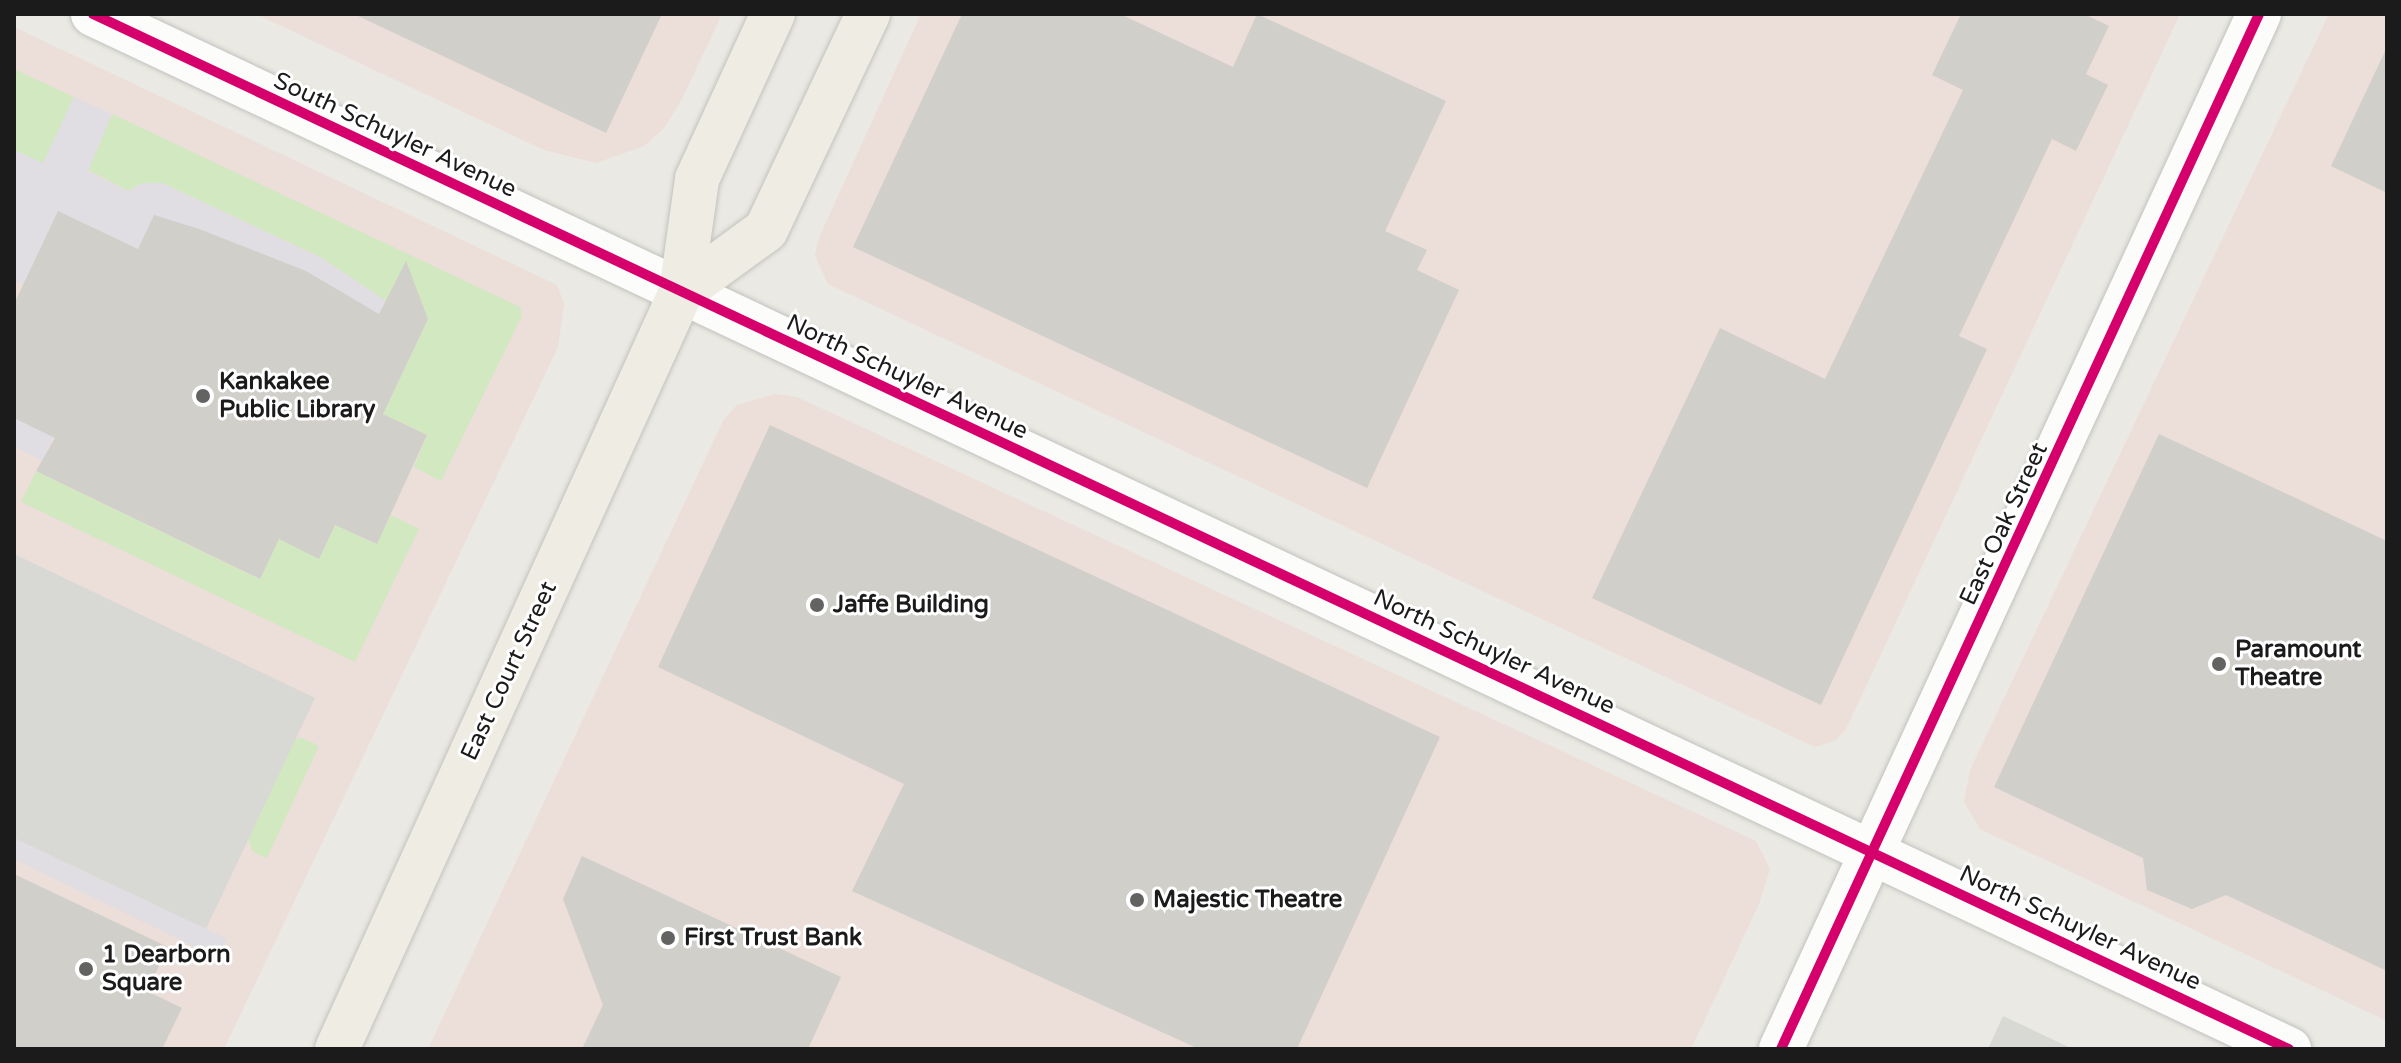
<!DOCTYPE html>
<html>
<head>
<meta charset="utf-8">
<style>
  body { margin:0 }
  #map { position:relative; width:2401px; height:1063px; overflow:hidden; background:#eae9e3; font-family:"Varela Round",sans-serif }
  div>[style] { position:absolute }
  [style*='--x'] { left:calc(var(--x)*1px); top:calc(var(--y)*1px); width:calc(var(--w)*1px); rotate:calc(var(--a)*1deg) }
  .commercial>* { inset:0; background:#ecded8 }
  .grass>* { inset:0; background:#d1e8c1 }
  .parking>* { inset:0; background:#d8d8d5 }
  .plaza>* { inset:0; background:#e0dee2 }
  .building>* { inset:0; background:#d0cfca }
  .roads { filter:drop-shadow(0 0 2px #c2c2bf) drop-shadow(0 0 2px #c2c2bf) }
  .minor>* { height:44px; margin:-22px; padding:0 22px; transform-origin:22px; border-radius:22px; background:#fcfcfb }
  .major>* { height:44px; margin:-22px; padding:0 22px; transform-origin:22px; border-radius:22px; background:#efece3 }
  .cycleway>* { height:10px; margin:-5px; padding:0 5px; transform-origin:5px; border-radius:5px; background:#d6006c }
  .dots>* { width:22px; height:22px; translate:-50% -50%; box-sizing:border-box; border:4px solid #fff; border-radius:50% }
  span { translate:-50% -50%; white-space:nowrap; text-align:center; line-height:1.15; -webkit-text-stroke:6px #fff; paint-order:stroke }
  .street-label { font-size:24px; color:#1b1b1b }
  .poi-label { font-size:24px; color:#1b1b1b; font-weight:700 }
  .left { translate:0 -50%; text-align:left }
  .frame { position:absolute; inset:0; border:16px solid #1b1b1b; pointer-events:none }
</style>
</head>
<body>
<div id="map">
  <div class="commercial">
    <div style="clip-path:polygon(256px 14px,722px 14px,681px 101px,664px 128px,644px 146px,596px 163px,544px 150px)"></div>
    <div style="clip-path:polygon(921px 14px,2180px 14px,1846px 729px,1836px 740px,1815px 747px,828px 284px,815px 256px,818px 240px)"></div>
    <div style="clip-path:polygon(2329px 14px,2387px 14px,2387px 1021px,1980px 829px,1964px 802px,1970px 770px)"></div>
    <div style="clip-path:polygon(14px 27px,557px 285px,564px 304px,558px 347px,224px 1049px,14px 1049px)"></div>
    <div style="clip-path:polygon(775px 394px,797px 397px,1756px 841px,1770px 869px,1759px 904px,1691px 1049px,428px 1049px,724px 419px,737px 405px)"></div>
  </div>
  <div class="grass">
    <div style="clip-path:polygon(14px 69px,74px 97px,43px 164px,14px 150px)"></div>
    <div style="clip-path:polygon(112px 114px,520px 307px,522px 316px,441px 481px,414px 467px,427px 435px,383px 414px,428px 319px,406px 262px,386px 301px,322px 258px,162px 183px,143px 183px,129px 191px,88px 170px)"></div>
    <div style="clip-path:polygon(36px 471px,259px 579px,279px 539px,319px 558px,335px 525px,376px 544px,391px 515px,419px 529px,355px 662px,21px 502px)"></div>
    <div style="clip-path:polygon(302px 738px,319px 746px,267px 858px,253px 852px,248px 839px,295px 739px)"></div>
  </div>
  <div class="parking">
    <div style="clip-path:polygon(14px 554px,315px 698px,206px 929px,14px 838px)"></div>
    <div style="clip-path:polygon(2003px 1016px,2073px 1049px,1988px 1049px)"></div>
  </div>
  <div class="plaza">
    <div style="clip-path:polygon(74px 97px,112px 114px,88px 171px,128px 191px,143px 183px,162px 183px,322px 258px,386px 301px,377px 319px,306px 271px,199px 229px,138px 249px,58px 211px,23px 285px,14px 281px,14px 150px,43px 163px)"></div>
    <div style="clip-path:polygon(14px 418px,54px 437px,42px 461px,14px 446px)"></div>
    <div style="clip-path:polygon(14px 838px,227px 939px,213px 966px,203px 960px,193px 946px,14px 859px)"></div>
  </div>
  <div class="building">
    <div style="clip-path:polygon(354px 14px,662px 14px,606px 133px)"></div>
    <div style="clip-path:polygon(962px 14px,1120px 14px,1233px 67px,1257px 14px,1446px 101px,1385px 231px,1427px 250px,1417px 270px,1459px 290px,1367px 488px,853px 247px)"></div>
    <div style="clip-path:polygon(1961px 14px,2084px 14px,2109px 26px,2086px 74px,2108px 85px,2076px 151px,2052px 139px,1959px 336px,1987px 349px,1821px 705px,1592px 598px,1720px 328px,1825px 379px,1963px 90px,1932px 75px)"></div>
    <div style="clip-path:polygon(2387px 47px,2387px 193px,2331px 166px)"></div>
    <div style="clip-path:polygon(58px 211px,138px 249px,154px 215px,199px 229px,306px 271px,379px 314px,406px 261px,428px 319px,383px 414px,427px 435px,377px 544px,335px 525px,319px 559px,279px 539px,260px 579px,36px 471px,55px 438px,14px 418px,14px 304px)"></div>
    <div style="clip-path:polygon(770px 425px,1440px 737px,1297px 1049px,1199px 1049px,852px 891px,904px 784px,658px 667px)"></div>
    <div style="clip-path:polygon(2159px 434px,2387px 541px,2387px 971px,2226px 895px,2192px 909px,2147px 890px,2143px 858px,1994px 787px)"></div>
    <div style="clip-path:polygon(582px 856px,841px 977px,808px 1049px,582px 1049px,603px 1005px,563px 899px)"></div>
    <div style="clip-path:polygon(14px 874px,168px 947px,147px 991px,182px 1008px,162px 1049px,14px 1049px)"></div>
  </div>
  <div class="roads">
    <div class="minor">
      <div style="--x:93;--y:14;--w:2428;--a:25.24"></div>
      <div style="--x:1781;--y:1049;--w:1140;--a:-65.21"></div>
    </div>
    <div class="major">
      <div style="--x:681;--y:292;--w:105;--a:-36.1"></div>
      <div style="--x:766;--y:230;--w:239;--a:-64.7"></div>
      <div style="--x:337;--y:1049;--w:831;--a:-65.56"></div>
      <div style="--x:681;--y:292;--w:114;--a:-81.9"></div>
      <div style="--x:697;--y:179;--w:182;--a:-65.3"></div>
    </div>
  </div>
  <div class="cycleway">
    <div style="--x:93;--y:14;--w:2428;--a:25.24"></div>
    <div style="--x:1781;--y:1049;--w:1140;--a:-65.21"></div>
  </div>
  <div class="dots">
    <div style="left:203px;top:396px;background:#636361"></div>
    <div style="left:817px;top:605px;background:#636361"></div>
    <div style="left:2219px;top:664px;background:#636361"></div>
    <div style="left:1137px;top:900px;background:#636361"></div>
    <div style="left:668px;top:938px;background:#636361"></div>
    <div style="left:86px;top:969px;background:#636361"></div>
  </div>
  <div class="street-label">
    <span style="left:395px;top:135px;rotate:25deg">South Schuyler Avenue</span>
    <span style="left:907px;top:377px;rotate:25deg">North Schuyler Avenue</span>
    <span style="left:2004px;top:524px;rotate:-65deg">East Oak Street</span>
    <span style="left:1494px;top:652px;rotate:25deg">North Schuyler Avenue</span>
    <span style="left:509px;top:671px;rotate:-65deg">East Court Street</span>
    <span style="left:2080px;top:928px;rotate:25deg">North Schuyler Avenue</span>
  </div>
  <div class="poi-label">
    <span class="left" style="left:219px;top:396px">Kankakee<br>Public Library</span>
    <span class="left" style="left:833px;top:605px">Jaffe Building</span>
    <span class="left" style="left:2235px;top:664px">Paramount<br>Theatre</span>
    <span class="left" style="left:1153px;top:900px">Majestic Theatre</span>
    <span class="left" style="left:684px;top:938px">First Trust Bank</span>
    <span class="left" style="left:102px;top:969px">1 Dearborn<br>Square</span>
  </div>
  <div class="frame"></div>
</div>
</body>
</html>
